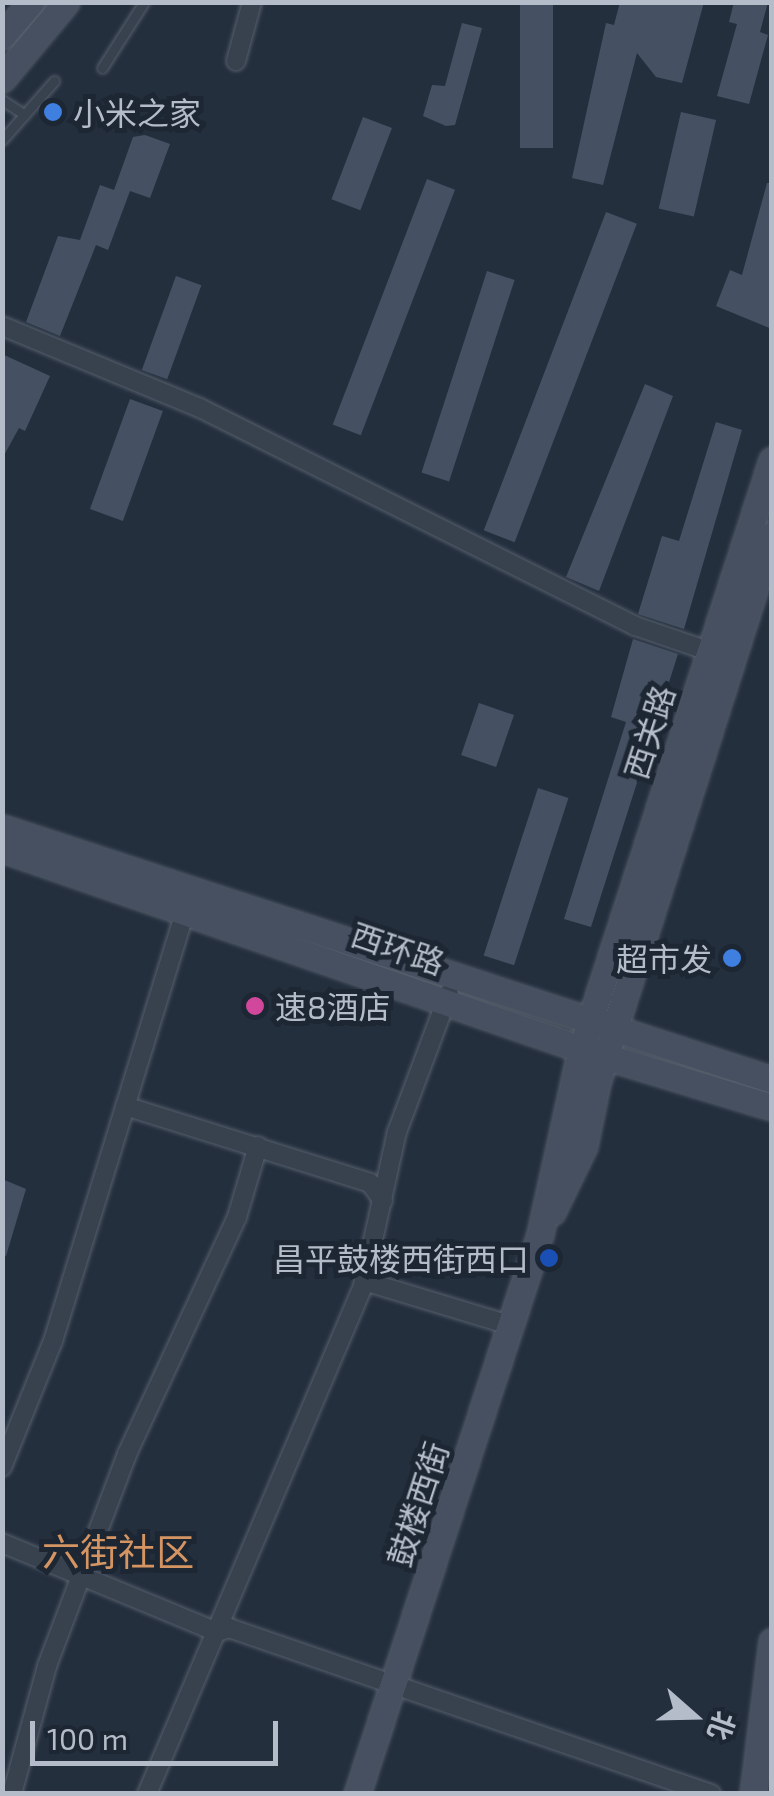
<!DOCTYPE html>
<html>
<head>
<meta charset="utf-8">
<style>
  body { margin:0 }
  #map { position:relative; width:774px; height:1796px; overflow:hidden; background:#242f3e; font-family:"Exo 2","Noto Sans SC",sans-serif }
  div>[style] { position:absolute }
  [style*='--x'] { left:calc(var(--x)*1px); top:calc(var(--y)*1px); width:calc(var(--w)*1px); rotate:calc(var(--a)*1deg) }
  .building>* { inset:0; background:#455162; transform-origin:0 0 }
  .roads { filter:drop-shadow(0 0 2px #565f6c) drop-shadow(0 0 2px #565f6c) }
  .lane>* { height:9px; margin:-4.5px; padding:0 4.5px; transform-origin:4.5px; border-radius:4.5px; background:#38414e }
  .street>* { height:18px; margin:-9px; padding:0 9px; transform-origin:9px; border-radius:9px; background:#38414e }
  .secondary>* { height:25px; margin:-12.5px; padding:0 12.5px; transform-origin:12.5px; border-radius:12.5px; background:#465061 }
  .dots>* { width:28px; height:28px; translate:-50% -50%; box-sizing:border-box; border:5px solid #1d2633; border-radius:50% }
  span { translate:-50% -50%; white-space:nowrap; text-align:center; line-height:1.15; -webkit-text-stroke:10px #1d2633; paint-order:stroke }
  .poi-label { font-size:32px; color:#b4bcc9 }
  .left { translate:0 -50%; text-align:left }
  .right { translate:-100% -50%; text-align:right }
  .street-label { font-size:32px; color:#b4bcc9 }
  .quarter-label { font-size:38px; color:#d59563 }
  .frame { position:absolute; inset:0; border:5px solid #b4bcc9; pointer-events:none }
  .north { position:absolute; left:644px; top:1666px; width:100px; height:100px; -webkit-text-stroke:8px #1d2633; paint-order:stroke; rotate:110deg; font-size:28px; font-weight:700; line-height:40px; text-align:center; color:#b4bcc9 }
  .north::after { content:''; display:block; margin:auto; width:35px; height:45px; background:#b4bcc9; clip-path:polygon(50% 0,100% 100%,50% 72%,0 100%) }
  .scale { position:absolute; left:30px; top:1721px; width:248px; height:45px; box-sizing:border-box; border:5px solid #b4bcc9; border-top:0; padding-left:12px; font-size:30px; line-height:35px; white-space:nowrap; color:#b4bcc9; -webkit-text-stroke:8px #1d2633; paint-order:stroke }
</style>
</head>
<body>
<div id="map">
  <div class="building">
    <div style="left:520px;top:2px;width:33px;height:146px"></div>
    <div style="clip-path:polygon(620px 2px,704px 2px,682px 83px,656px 77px,637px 53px,603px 185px,572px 178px,606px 23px,614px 25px)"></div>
    <div style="clip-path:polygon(734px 2px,768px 2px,760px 32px,768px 35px,749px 104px,717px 96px,737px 24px,729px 22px)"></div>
    <div style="clip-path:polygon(462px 23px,482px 28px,455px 125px,446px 126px,423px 116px,432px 85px,445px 86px)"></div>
    <div style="left:681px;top:112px;width:36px;height:99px;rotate:13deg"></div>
    <div style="left:363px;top:117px;width:31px;height:88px;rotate:21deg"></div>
    <div style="clip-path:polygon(145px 135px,170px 144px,150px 198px,130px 191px,108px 250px,96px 245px,60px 336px,26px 322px,58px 236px,80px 240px,100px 185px,114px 190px,133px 137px)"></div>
    <div style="left:427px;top:179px;width:30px;height:263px;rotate:21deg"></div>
    <div style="clip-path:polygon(767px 183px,772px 183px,772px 329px,716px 306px,730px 270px,742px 275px)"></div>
    <div style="left:606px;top:212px;width:33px;height:341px;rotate:21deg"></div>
    <div style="left:487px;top:271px;width:29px;height:212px;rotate:18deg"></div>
    <div style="left:176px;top:276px;width:27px;height:100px;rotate:20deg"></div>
    <div style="clip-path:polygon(2px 354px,50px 376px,25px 431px,19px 428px,2px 459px)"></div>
    <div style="clip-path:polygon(645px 384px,673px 396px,599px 591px,566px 577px)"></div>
    <div style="left:130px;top:399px;width:35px;height:117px;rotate:20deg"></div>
    <div style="clip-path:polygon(716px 422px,742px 430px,684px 629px,638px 614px,662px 536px,679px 541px)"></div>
    <div style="clip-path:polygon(633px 639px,678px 654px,591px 927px,564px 919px,626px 722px,611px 717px)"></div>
    <div style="left:479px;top:703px;width:37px;height:55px;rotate:19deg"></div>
    <div style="left:538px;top:788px;width:32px;height:176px;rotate:18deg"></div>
    <div style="clip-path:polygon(2px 1179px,26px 1189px,6px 1256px,2px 1255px)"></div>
  </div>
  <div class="roads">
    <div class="lane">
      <div style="--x:102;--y:68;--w:78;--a:-57.5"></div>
      <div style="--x:2;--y:100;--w:27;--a:33"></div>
      <div style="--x:2;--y:140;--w:79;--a:-48.6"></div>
    </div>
    <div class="street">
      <div style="--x:236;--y:61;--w:61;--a:-74.8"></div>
      <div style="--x:2;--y:326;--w:214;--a:22.5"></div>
      <div style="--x:200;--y:408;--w:487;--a:26.6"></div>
      <div style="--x:635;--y:626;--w:77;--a:18.9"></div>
      <div style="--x:125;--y:1106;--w:257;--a:17.4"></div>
      <div style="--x:370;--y:1183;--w:22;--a:54"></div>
      <div style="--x:364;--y:1281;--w:152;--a:16.8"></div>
      <div style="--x:2;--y:1467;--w:136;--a:-68"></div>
      <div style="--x:53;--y:1341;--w:458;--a:-72.9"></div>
      <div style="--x:2;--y:1543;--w:233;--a:22.5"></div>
      <div style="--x:217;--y:1632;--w:13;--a:-18"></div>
      <div style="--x:229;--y:1628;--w:510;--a:19"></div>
      <div style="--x:12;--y:1794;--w:133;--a:-74.7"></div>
      <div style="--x:47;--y:1666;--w:227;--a:-69.3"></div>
      <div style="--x:127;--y:1454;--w:261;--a:-65.1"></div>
      <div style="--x:237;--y:1217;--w:74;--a:-73.5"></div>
      <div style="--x:147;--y:1794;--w:552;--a:-66.96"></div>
      <div style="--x:363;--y:1286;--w:158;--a:-77.6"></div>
      <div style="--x:397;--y:1132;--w:148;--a:-69.5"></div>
    </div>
    <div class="secondary">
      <div style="--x:2;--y:36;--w:45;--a:-49.5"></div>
      <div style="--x:2;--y:79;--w:100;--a:-50.3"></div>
      <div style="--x:2;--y:828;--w:810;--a:18.12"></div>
      <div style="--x:2;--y:849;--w:613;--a:19.06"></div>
      <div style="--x:581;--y:1049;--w:200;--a:16.9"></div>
      <div style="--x:552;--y:1212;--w:73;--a:-64.1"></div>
      <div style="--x:584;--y:1146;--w:64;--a:-78.3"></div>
      <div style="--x:597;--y:1083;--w:576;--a:-72.32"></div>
      <div style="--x:357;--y:1794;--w:589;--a:-71.9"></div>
      <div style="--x:540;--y:1234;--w:189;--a:-77.5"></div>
      <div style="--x:581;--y:1049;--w:619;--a:-72.03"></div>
      <div style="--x:753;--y:1794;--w:154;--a:-82.9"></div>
    </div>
  </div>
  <div class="dots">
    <div style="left:53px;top:112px;background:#3f7fe0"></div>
    <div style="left:732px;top:958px;background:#3f7fe0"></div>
    <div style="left:255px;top:1006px;background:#d1479c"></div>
    <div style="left:549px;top:1258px;background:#1a4fb4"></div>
  </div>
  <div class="poi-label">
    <span class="left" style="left:73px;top:112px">小米之家</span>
    <span class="right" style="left:712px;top:958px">超市发</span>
    <span class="left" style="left:275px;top:1006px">速8酒店</span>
    <span class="right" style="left:529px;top:1258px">昌平鼓楼西街西口</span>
  </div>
  <div class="street-label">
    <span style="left:649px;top:732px;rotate:-72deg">西关路</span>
    <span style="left:398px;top:948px;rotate:19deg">西环路</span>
    <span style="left:417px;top:1504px;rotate:-72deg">鼓楼西街</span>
  </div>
  <div class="quarter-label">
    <span style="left:118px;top:1552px">六街社区</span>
  </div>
  <div class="frame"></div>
  <div class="north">北</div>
  <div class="scale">100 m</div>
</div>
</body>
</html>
